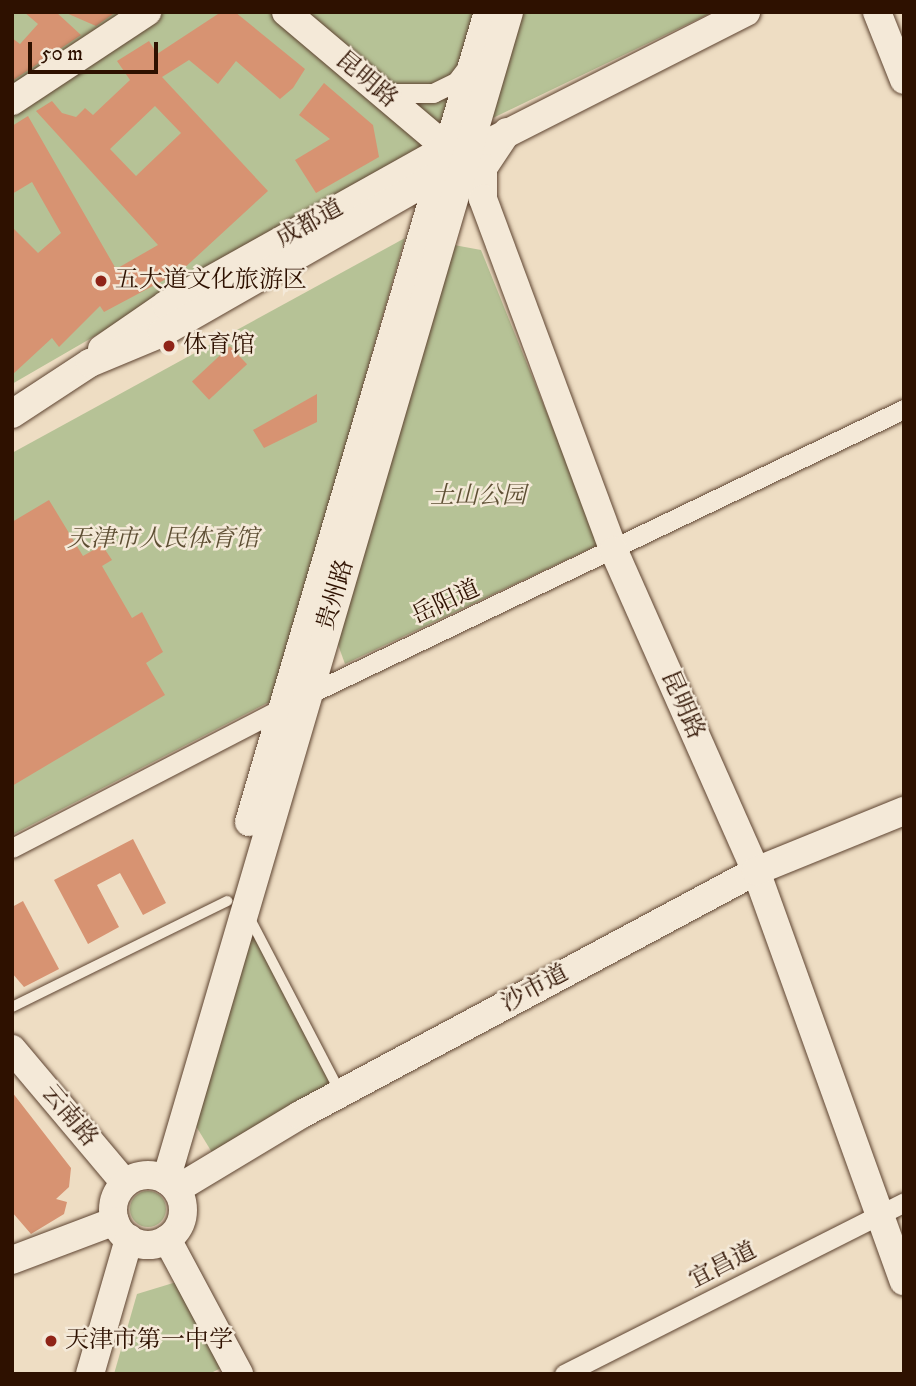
<!DOCTYPE html>
<html>
<head>
<meta charset="utf-8">
<style>
  body { margin:0 }
  #map { position:relative; width:916px; height:1386px; overflow:hidden; background:#eeddc3; font-family:"IM FELL DW Pica","Noto Serif SC",serif }
  div>[style] { position:absolute }
  [style*='--x'] { left:calc(var(--x)*1px); top:calc(var(--y)*1px); width:calc(var(--w)*1px); rotate:calc(var(--a)*1deg) }
  .green>* { inset:0; background:#b6c296 }
  .round { border-radius:50% }
  .building>* { inset:0; background:#d79372; transform-origin:0 0 }
  .roads { filter:drop-shadow(0 0 2px #5e4431) drop-shadow(0 0 2px #5e4431) }
  .lane>* { height:10px; margin:-5px; padding:0 5px; transform-origin:5px; border-radius:5px; background:#f4e9d8 }
  .street>* { height:19px; margin:-9.5px; padding:0 9.5px; transform-origin:9.5px; border-radius:9.5px; background:#f4e9d8 }
  .secondary>* { height:28px; margin:-14px; padding:0 14px; transform-origin:14px; border-radius:14px; background:#f4e9d8 }
  .secondary>.ring { margin:-14px; padding:0; box-sizing:content-box; background:none; border:28px solid #f4e9d8; border-radius:50% }
  .dots>* { width:19px; height:19px; translate:-50% -50%; box-sizing:border-box; border:4px solid #f4e9d8; border-radius:50% }
  span { translate:-50% -50%; white-space:nowrap; text-align:center; line-height:1.15; -webkit-text-stroke:5px #f4e9d8; paint-order:stroke }
  .street-label { font-size:24px; color:#2e1100 }
  .poi-label { font-size:24px; color:#2e1100 }
  .left { translate:0 -50%; text-align:left }
  .park-label { font-size:24px; color:#5e4f34; font-style:italic }
  .frame { position:absolute; inset:0; border:14px solid #2e1100; pointer-events:none }
  .scale { position:absolute; left:28px; top:42px; width:130px; height:32px; box-sizing:border-box; border:4px solid #2e1100; border-top:0; padding-left:9px; font-size:21px; line-height:24px; white-space:nowrap; color:#2e1100; -webkit-text-stroke:5px #f4e9d8; paint-order:stroke }
</style>
</head>
<body>
<div id="map">
  <div class="green">
    <div style="clip-path:polygon(12px 12px,713px 12px,368px 178px,12px 384px)"></div>
    <div style="clip-path:polygon(405px 238px,273px 700px,12px 835px,12px 453px)"></div>
    <div style="clip-path:polygon(454px 245px,481px 250px,600px 544px,345px 664px,336px 639px)"></div>
    <div style="clip-path:polygon(245px 917px,334px 1090px,216px 1159px,191px 1118px)"></div>
    <div class="round" style="left:130px;top:1191px;width:36px;height:36px"></div>
    <div style="clip-path:polygon(183px 1280px,225px 1366px,209px 1374px,114px 1374px,137px 1294px)"></div>
  </div>
  <div class="building">
    <div style="clip-path:polygon(24px 12px,56px 12px,81px 35px,12px 81px,12px 38px,20px 44px,38px 24px)"></div>
    <div style="clip-path:polygon(64px 12px,116px 12px,96px 26px)"></div>
    <div style="clip-path:polygon(evenodd,221px 12px,235px 12px,305px 69px,293px 88px,280px 99px,236px 61px,218px 84px,189px 60px,162px 77px,268px 191px,181px 271px,104px 312px,100px 306px,59px 347px,52px 338px,12px 375px,12px 227px,38px 253px,61px 233px,32px 182px,12px 194px,12px 126px,28px 116px,116px 269px,158px 245px,36px 111px,52px 101px,62px 113px,76px 117px,85px 108px,93px 115px,130px 80px,117px 61px,149px 41px,157px 54px,221px 12px,155px 106px,181px 133px,136px 176px,110px 149px,155px 106px)"></div>
    <div style="clip-path:polygon(324px 83px,373px 125px,379px 157px,316px 193px,295px 160px,330px 139px,299px 115px)"></div>
    <div style="left:230px;top:346px;width:25px;height:52px;rotate:47deg"></div>
    <div style="clip-path:polygon(317px 394px,317px 422px,264px 448px,253px 430px)"></div>
    <div style="clip-path:polygon(49px 500px,83px 556px,102px 545px,112px 560px,102px 566px,132px 618px,142px 612px,163px 652px,146px 663px,165px 695px,12px 786px,12px 522px)"></div>
    <div style="clip-path:polygon(133px 839px,166px 903px,143px 915px,120px 873px,97px 885px,119px 927px,88px 944px,54px 880px)"></div>
    <div style="clip-path:polygon(23px 901px,59px 969px,24px 987px,12px 973px,12px 907px)"></div>
    <div style="clip-path:polygon(12px 1092px,71px 1168px,69px 1187px,56px 1199px,67px 1202px,64px 1214px,31px 1234px,12px 1212px)"></div>
  </div>
  <div class="roads">
    <div class="lane">
      <div style="--x:249;--y:917;--w:195;--a:62.5"></div>
      <div style="--x:12;--y:1007;--w:240;--a:-26.2"></div>
    </div>
    <div class="street">
      <div style="--x:383;--y:93;--w:50;--a:0"></div>
      <div style="--x:433;--y:93;--w:25;--a:-26"></div>
      <div style="--x:456;--y:82;--w:21;--a:-53"></div>
      <div style="--x:12;--y:848;--w:330;--a:-27.4"></div>
      <div style="--x:305;--y:696;--w:664;--a:-25.6"></div>
      <div style="--x:564;--y:1374;--w:381;--a:-26.8"></div>
    </div>
    <div class="secondary">
      <div style="--x:286;--y:12;--w:211;--a:40.2"></div>
      <div style="--x:447;--y:148;--w:17;--a:24"></div>
      <div style="--x:877;--y:12;--w:73;--a:68.3"></div>
      <div style="--x:12;--y:101;--w:162;--a:-33.4"></div>
      <div style="--x:507;--y:132;--w:43;--a:123.7"></div>
      <div style="--x:483;--y:168;--w:31;--a:90"></div>
      <div style="--x:483;--y:199;--w:376;--a:69.6"></div>
      <div style="--x:614;--y:551;--w:350;--a:66.1"></div>
      <div style="--x:756;--y:871;--w:436;--a:70.2"></div>
      <div style="--x:492;--y:141;--w:285;--a:-26.9"></div>
      <div style="--x:102;--y:349;--w:78;--a:-34.5"></div>
      <div style="--x:166;--y:305;--w:322;--a:-29.2"></div>
      <div style="--x:12;--y:414;--w:93;--a:-33.2"></div>
      <div style="--x:90;--y:363;--w:78;--a:-22.6"></div>
      <div style="--x:162;--y:333;--w:328;--a:-29.8"></div>
      <div style="--x:249;--y:822;--w:845;--a:-73.56"></div>
      <div style="--x:12;--y:1049;--w:175;--a:49.9"></div>
      <div class="ring" style="left:113px;top:1175px;width:42px;height:42px"></div>
      <div style="--x:166;--y:1180;--w:1217;--a:-73.63"></div>
      <div style="--x:177;--y:1189;--w:144;--a:-31"></div>
      <div style="--x:300;--y:1115;--w:517;--a:-28.15"></div>
      <div style="--x:756;--y:871;--w:160;--a:-22.1"></div>
      <div style="--x:167;--y:1239;--w:153;--a:61.9"></div>
      <div style="--x:12;--y:1260;--w:110;--a:-20.7"></div>
      <div style="--x:90;--y:1374;--w:141;--a:-73.9"></div>
    </div>
  </div>
  <div class="dots">
    <div style="left:101px;top:281px;background:#8f2418"></div>
    <div style="left:169px;top:346px;background:#8f2418"></div>
    <div style="left:51px;top:1341px;background:#8f2418"></div>
  </div>
  <div class="street-label">
    <span style="left:366px;top:80px;rotate:40deg">昆明路</span>
    <span style="left:310px;top:224px;rotate:-29deg">成都道</span>
    <span style="left:336px;top:595px;rotate:-73deg">贵州路</span>
    <span style="left:446px;top:603px;rotate:-25deg">岳阳道</span>
    <span style="left:682px;top:705px;rotate:66deg">昆明路</span>
    <span style="left:535px;top:989px;rotate:-28deg">沙市道</span>
    <span style="left:69px;top:1116px;rotate:50deg">云南路</span>
    <span style="left:723px;top:1266px;rotate:-27deg">宜昌道</span>
  </div>
  <div class="poi-label">
    <span class="left" style="left:115px;top:281px">五大道文化旅游区</span>
    <span class="left" style="left:183px;top:346px">体育馆</span>
    <span class="left" style="left:65px;top:1341px">天津市第一中学</span>
  </div>
  <div class="park-label">
    <span style="left:478px;top:497px">土山公园</span>
    <span style="left:163px;top:540px">天津市人民体育馆</span>
  </div>
  <div class="frame"></div>
  <div class="scale">50 m</div>
</div>
</body>
</html>
